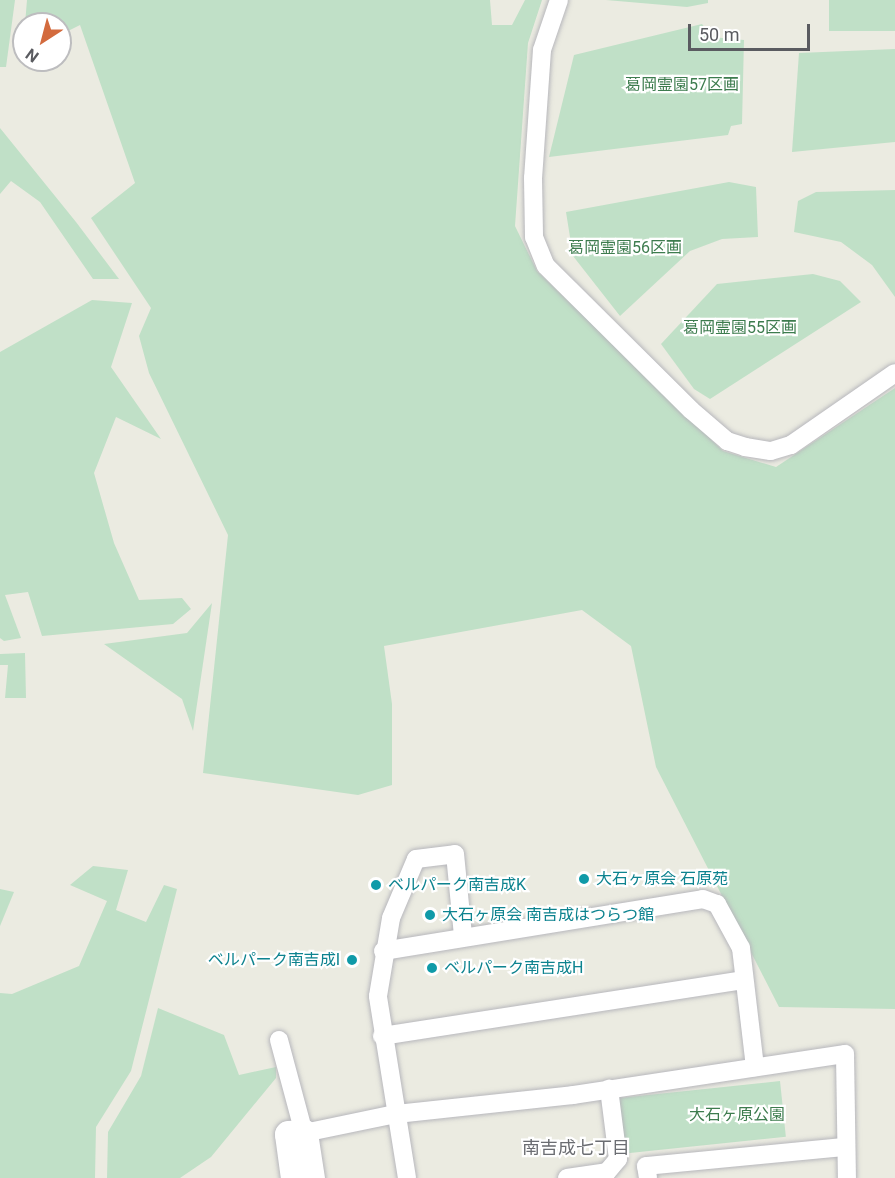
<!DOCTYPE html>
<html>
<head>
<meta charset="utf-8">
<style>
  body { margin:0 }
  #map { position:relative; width:895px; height:1178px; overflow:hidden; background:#ebebe1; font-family:Roboto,"Noto Sans JP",sans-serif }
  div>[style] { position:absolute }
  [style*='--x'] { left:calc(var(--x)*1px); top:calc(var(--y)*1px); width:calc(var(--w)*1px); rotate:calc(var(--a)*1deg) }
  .green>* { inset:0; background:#c0e0c7; transform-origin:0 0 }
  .roads { filter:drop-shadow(0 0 2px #b7b7bc) drop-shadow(0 0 2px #b7b7bc) }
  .street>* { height:18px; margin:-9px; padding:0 9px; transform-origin:9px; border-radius:9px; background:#fff }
  .secondary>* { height:27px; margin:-13.5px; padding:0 13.5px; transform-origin:13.5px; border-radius:13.5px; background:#fff }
  .dots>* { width:16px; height:16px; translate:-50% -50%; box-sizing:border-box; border:3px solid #fff; border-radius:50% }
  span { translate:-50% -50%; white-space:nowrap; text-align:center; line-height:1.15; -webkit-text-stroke:4.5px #fff; paint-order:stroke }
  .park-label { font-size:16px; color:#3d7c4e }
  .culture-label { font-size:16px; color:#0d838f }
  .left { translate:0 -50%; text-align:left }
  .right { translate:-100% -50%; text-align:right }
  .neighbourhood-label { font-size:18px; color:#6b6d72 }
  .north { position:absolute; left:12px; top:12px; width:60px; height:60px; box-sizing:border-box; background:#fff; border:2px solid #bdbdbf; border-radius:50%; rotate:216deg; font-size:16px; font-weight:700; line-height:24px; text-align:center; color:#5a5b60 }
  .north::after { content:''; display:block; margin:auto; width:21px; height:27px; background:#d36b3e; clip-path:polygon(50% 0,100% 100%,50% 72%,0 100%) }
  .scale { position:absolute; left:688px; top:24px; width:122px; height:27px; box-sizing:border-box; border:3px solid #5a5b60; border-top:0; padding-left:8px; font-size:18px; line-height:21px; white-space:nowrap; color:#5a5b60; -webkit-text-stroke:4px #fff; paint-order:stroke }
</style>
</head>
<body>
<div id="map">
  <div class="green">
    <div style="clip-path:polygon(0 0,15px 0,6px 67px,0 67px)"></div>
    <div style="clip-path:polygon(27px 0,490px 0,492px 25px,512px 25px,525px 0,542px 0,528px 43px,515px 226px,537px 271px,723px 451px,776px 467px,895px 388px,895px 1009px,779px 1007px,656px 767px,631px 646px,582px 610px,384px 646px,392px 704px,392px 785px,358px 795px,203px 773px,228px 535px,149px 373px,139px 336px,151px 308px,91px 218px,135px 183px,80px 25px,60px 35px,60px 24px,25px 24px)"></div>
    <div style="clip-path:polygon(606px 0,708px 0,708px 3px,687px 7px)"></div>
    <div style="left:829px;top:0;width:66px;height:31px"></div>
    <div style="clip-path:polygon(702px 24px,712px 37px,744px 40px,742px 124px,731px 126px,728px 135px,549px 157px,574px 55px)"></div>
    <div style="clip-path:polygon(895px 49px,895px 142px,792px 152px,799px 53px)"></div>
    <div style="clip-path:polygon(0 128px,76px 222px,119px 279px,93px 279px,40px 202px,11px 181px,0 194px)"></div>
    <div style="clip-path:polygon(729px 182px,756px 187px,758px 237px,722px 239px,690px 251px,620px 316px,573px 256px,566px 212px)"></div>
    <div style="clip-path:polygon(895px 190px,895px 297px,872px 265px,841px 242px,794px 232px,798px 201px,816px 192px)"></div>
    <div style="clip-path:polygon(813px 274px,840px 281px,861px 302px,710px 399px,694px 389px,661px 344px,717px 284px)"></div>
    <div style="clip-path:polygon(92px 300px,132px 303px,111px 367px,161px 439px,116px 417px,94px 473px,114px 543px,139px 600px,182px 598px,191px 609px,173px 624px,42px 636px,28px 592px,5px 595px,21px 638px,4px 641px,0 638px,0 352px)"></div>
    <div style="clip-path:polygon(212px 603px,193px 731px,182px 699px,104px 644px,187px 633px)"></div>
    <div style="clip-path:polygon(25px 653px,26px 698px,5px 698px,8px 665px,0 665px,0 654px)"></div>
    <div style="clip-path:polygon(93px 866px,128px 870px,116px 910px,146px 922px,164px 885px,177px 889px,131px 1071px,96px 1127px,95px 1178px,0 1178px,0 993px,12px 994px,79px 966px,107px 901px,70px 885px)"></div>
    <div style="clip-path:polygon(0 889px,14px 892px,0 926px)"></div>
    <div style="clip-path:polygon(158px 1008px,224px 1035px,239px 1075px,276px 1067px,276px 1078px,211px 1157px,180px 1178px,107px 1178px,108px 1132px,141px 1076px)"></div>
    <div style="left:780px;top:1081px;width:56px;height:164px;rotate:84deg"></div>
  </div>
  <div class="roads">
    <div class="street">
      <div style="--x:559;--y:0;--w:53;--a:108.8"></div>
      <div style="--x:542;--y:50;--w:128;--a:94"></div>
      <div style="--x:533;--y:178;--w:59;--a:89"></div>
      <div style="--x:534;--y:237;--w:31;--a:68"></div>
      <div style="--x:546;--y:266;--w:204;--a:44.8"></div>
      <div style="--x:691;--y:410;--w:48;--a:40.7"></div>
      <div style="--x:727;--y:441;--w:19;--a:18"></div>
      <div style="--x:745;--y:447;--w:26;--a:9"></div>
      <div style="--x:771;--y:451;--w:21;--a:-17"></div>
      <div style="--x:791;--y:445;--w:126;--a:-34.7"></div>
      <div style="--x:383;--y:951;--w:324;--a:-9.2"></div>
      <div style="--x:703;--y:899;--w:15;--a:20"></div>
      <div style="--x:717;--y:904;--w:50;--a:61.4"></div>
      <div style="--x:741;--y:948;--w:120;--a:83.3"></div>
      <div style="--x:382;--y:1036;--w:366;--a:-8.8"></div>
      <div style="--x:279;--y:1040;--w:96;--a:75"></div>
      <div style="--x:304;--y:1133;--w:94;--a:-11.7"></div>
      <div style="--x:396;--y:1114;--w:178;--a:-6.1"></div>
      <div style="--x:573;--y:1095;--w:275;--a:-8.6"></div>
      <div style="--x:845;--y:1054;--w:124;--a:89.1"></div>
      <div style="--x:407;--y:1178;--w:184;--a:-99.1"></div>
      <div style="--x:378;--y:996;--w:79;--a:-80.5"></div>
      <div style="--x:391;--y:918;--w:64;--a:-67"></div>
      <div style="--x:416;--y:859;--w:39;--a:-7"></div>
      <div style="--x:455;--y:854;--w:82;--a:84.4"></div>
      <div style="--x:567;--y:1178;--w:40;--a:-8.5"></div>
      <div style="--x:607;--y:1172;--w:17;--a:-50"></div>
      <div style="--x:618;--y:1159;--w:71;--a:-97.3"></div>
      <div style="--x:648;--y:1178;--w:12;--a:-99"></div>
      <div style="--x:646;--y:1166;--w:200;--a:-5.5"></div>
    </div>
    <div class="secondary">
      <div style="--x:294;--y:1178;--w:44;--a:-97.8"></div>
      <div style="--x:288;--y:1134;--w:16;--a:-4"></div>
      <div style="--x:304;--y:1133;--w:46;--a:81.2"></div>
    </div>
  </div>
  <div class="dots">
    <div style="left:584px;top:879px;background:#0f9aa8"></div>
    <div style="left:376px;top:885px;background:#0f9aa8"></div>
    <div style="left:430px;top:915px;background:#0f9aa8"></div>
    <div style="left:352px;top:960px;background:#0f9aa8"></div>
    <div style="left:432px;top:968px;background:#0f9aa8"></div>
  </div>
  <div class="park-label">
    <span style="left:682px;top:85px">葛岡霊園57区画</span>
    <span style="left:625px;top:248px">葛岡霊園56区画</span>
    <span style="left:740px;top:328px">葛岡霊園55区画</span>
    <span style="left:737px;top:1115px">大石ヶ原公園</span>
  </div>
  <div class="culture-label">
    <span class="left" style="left:596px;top:879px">大石ヶ原会 石原苑</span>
    <span class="left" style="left:388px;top:885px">ベルパーク南吉成K</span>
    <span class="left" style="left:442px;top:915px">大石ヶ原会 南吉成はつらつ館</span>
    <span class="right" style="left:340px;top:960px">ベルパーク南吉成I</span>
    <span class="left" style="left:444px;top:968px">ベルパーク南吉成H</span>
  </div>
  <div class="neighbourhood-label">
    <span style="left:576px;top:1148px">南吉成七丁目</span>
  </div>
  <div class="north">N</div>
  <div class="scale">50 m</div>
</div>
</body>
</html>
